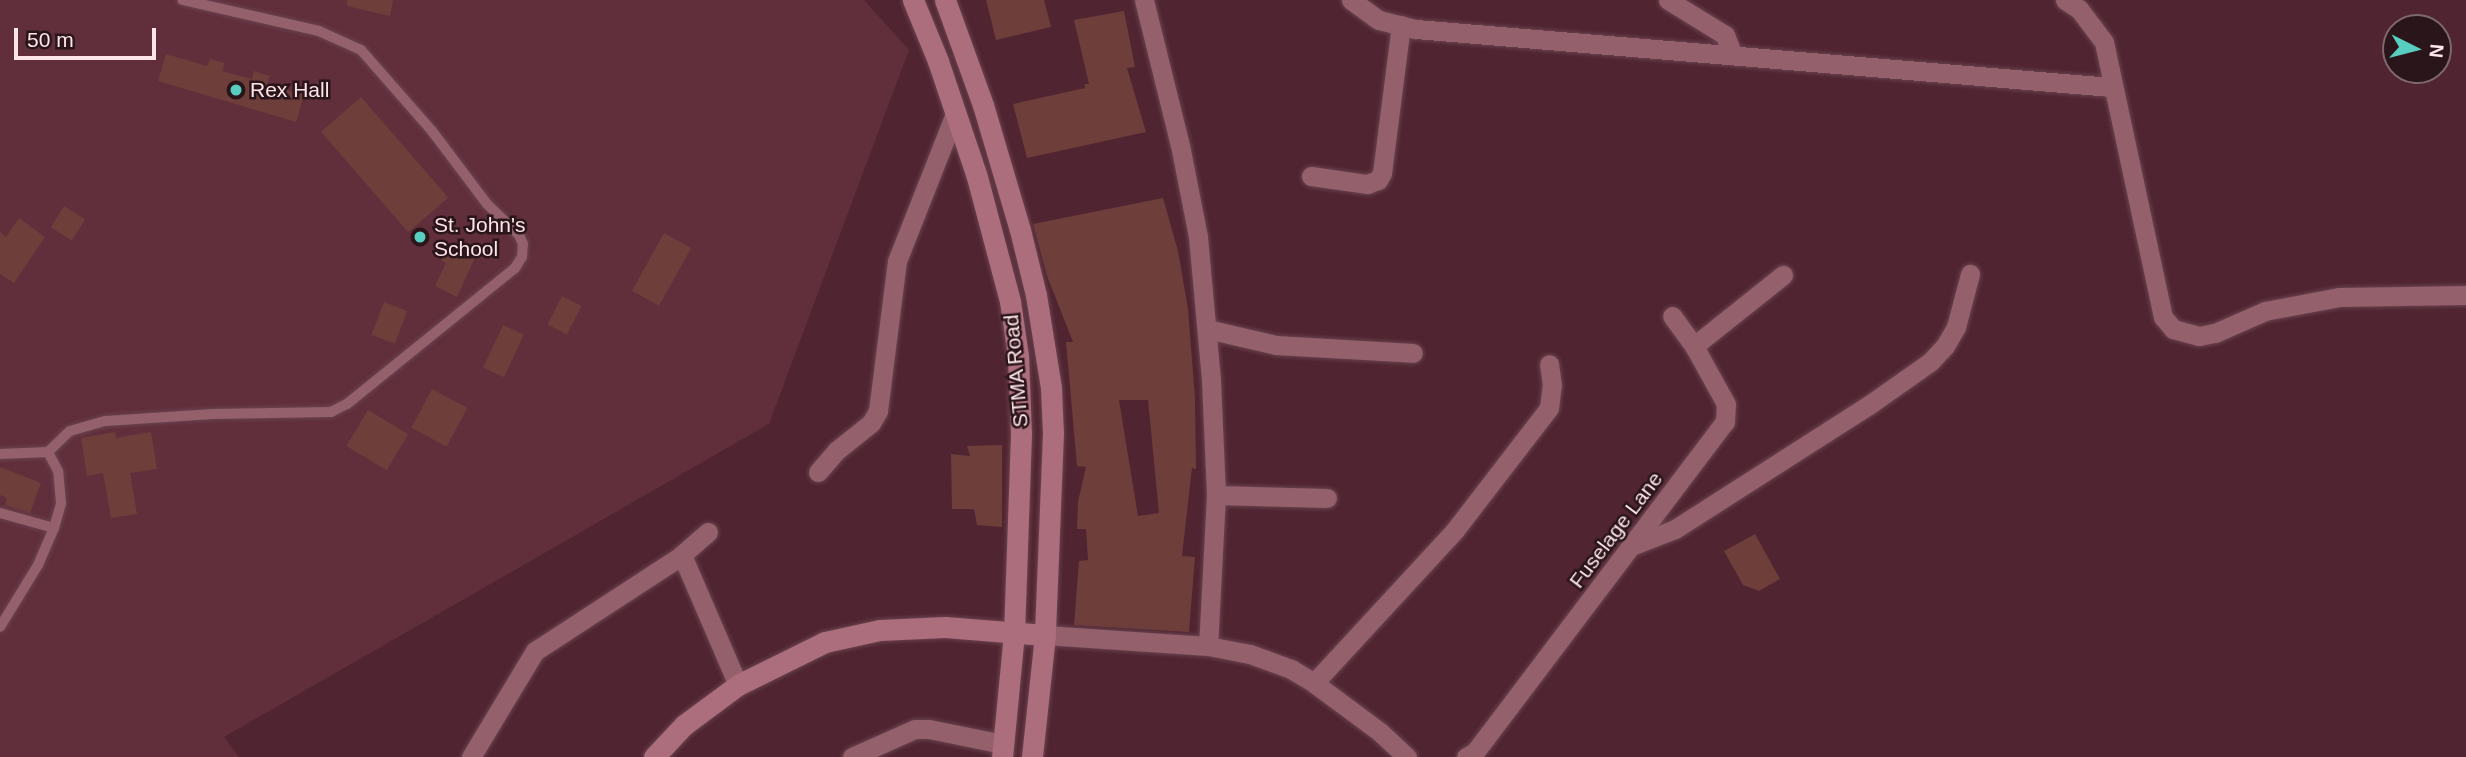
<!DOCTYPE html>
<html>
<head>
<meta charset="utf-8">
<style>
  body { margin:0 }
  #map { position:relative; width:2466px; height:757px; overflow:hidden; background:#502430; font-family:Arial,sans-serif }
  div>[style] { position:absolute }
  [style*='--x'] { left:calc(var(--x)*1px); top:calc(var(--y)*1px); width:calc(var(--w)*1px); rotate:calc(var(--a)*1deg) }
  .built>* { inset:0; background:#612e3b }
  .building>* { inset:0; background:#6e3e3b; transform-origin:0 0 }
  .roads { filter:drop-shadow(0 0 2px #69434f) drop-shadow(0 0 2px #69434f) }
  .lane>* { height:10px; margin:-5px; padding:0 5px; transform-origin:5px; border-radius:5px; background:#93606c }
  .street>* { height:19px; margin:-9.5px; padding:0 9.5px; transform-origin:9.5px; border-radius:9.5px; background:#93606c }
  .secondary>* { height:21px; margin:-10.5px; padding:0 10.5px; transform-origin:10.5px; border-radius:10.5px; background:#ac6d7c }
  .dots>* { width:19px; height:19px; translate:-50% -50%; box-sizing:border-box; border:4px solid #29151a; border-radius:50% }
  span { translate:-50% -50%; white-space:nowrap; text-align:center; line-height:1.15; -webkit-text-stroke:5px #29151a; paint-order:stroke }
  .poi-label { font-size:21px; color:#fee5ea }
  .left { translate:0 -50%; text-align:left }
  .street-label { font-size:21px; color:#fee5ea }
  .north { position:absolute; left:2382px; top:14px; width:70px; height:70px; box-sizing:border-box; background:#29151a; border:2px solid #7e686d; border-radius:50%; rotate:96deg; font-size:19px; font-weight:700; line-height:28px; text-align:center; color:#fee5ea }
  .north::after { content:''; display:block; margin:auto; width:24px; height:32px; background:#58cec0; clip-path:polygon(50% 0,100% 100%,50% 72%,0 100%) }
  .scale { position:absolute; left:14px; top:28px; width:142px; height:32px; box-sizing:border-box; border:4px solid #fee5ea; border-top:0; padding-left:9px; font-size:21px; line-height:24px; white-space:nowrap; color:#fee5ea; -webkit-text-stroke:5px #29151a; paint-order:stroke }
</style>
</head>
<body>
<div id="map">
  <div class="built">
    <div style="clip-path:polygon(0 0,864px 0,909px 50px,769px 424px,224px 737px,239px 757px,0 757px)"></div>
  </div>
  <div class="building">
    <div style="clip-path:polygon(347px 0,393px 0,390px 16px,347px 6px)"></div>
    <div style="clip-path:polygon(986px 0,1044px 0,1051px 27px,996px 40px)"></div>
    <div style="clip-path:polygon(1124px 11px,1135px 67px,1127px 68px,1146px 132px,1027px 158px,1013px 104px,1085px 88px,1085px 84px,1089px 84px,1074px 20px)"></div>
    <div style="clip-path:polygon(166px 54px,207px 66px,210px 59px,225px 63px,222px 71px,252px 79px,254px 71px,270px 76px,267px 84px,304px 95px,296px 122px,158px 81px)"></div>
    <div style="left:361px;top:97px;width:133px;height:53px;rotate:49deg"></div>
    <div style="clip-path:polygon(evenodd,1163px 198px,1178px 251px,1188px 309px,1195px 397px,1196px 469px,1192px 468px,1182px 556px,1195px 557px,1189px 632px,1074px 625px,1079px 561px,1088px 560px,1086px 529px,1077px 529px,1078px 502px,1086px 467px,1077px 466px,1066px 342px,1073px 342px,1047px 276px,1033px 224px,1163px 198px,1119px 400px,1148px 400px,1159px 513px,1138px 516px,1119px 400px)"></div>
    <div style="left:64px;top:206px;width:25px;height:25px;rotate:32deg"></div>
    <div style="clip-path:polygon(19px 218px,45px 237px,14px 283px,0 274px,0 232px,6px 237px)"></div>
    <div style="left:664px;top:233px;width:31px;height:66px;rotate:29deg"></div>
    <div style="clip-path:polygon(447px 248px,474px 260px,457px 297px,435px 286px,446px 263px,441px 261px)"></div>
    <div style="left:562px;top:296px;width:22px;height:32px;rotate:27deg"></div>
    <div style="left:384px;top:302px;width:25px;height:35px;rotate:21deg"></div>
    <div style="left:503px;top:325px;width:23px;height:47px;rotate:25deg"></div>
    <div style="left:432px;top:389px;width:40px;height:44px;rotate:28deg"></div>
    <div style="left:368px;top:410px;width:47px;height:42px;rotate:31deg"></div>
    <div style="clip-path:polygon(115px 432px,116px 438px,151px 432px,157px 469px,130px 473px,137px 514px,111px 518px,103px 473px,87px 476px,81px 438px)"></div>
    <div style="clip-path:polygon(1002px 445px,1002px 527px,977px 525px,974px 509px,952px 509px,951px 454px,970px 456px,967px 446px)"></div>
    <div style="clip-path:polygon(0 467px,41px 483px,30px 513px,5px 505px,7px 498px,0 495px)"></div>
    <div style="clip-path:polygon(1755px 534px,1780px 579px,1759px 591px,1743px 585px,1724px 551px)"></div>
  </div>
  <div class="roads">
    <div class="lane">
      <div style="--x:0;--y:454;--w:48;--a:-2.4"></div>
      <div style="--x:48;--y:452;--w:30;--a:-44"></div>
      <div style="--x:70;--y:431;--w:37;--a:-16"></div>
      <div style="--x:106;--y:421;--w:107;--a:-3.7"></div>
      <div style="--x:213;--y:414;--w:118;--a:-1"></div>
      <div style="--x:331;--y:412;--w:18;--a:-27"></div>
      <div style="--x:347;--y:404;--w:216;--a:-39"></div>
      <div style="--x:515;--y:268;--w:13;--a:-58"></div>
      <div style="--x:522;--y:257;--w:13;--a:-86"></div>
      <div style="--x:523;--y:244;--w:10;--a:-114"></div>
      <div style="--x:519;--y:235;--w:45;--a:-135.9"></div>
      <div style="--x:487;--y:204;--w:91;--a:-127"></div>
      <div style="--x:432;--y:131;--w:108;--a:-131.2"></div>
      <div style="--x:361;--y:50;--w:46;--a:-155.7"></div>
      <div style="--x:319;--y:31;--w:140;--a:-167.2"></div>
      <div style="--x:0;--y:513;--w:56;--a:15.5"></div>
      <div style="--x:0;--y:627;--w:73;--a:-58.5"></div>
      <div style="--x:38;--y:565;--w:40;--a:-66.6"></div>
      <div style="--x:54;--y:528;--w:26;--a:-74"></div>
      <div style="--x:61;--y:503;--w:32;--a:-95"></div>
      <div style="--x:58;--y:471;--w:21;--a:-118"></div>
    </div>
    <div class="street">
      <div style="--x:1144;--y:0;--w:154;--a:76.1"></div>
      <div style="--x:1181;--y:150;--w:89;--a:78.9"></div>
      <div style="--x:1198;--y:237;--w:144;--a:84.8"></div>
      <div style="--x:1211;--y:380;--w:115;--a:87.5"></div>
      <div style="--x:1216;--y:495;--w:151;--a:93"></div>
      <div style="--x:1351;--y:0;--w:34;--a:36"></div>
      <div style="--x:1379;--y:20;--w:38;--a:14"></div>
      <div style="--x:1416;--y:29;--w:697;--a:4.77"></div>
      <div style="--x:1668;--y:0;--w:67;--a:31.6"></div>
      <div style="--x:1725;--y:35;--w:19;--a:69"></div>
      <div style="--x:2065;--y:0;--w:17;--a:33"></div>
      <div style="--x:2079;--y:9;--w:41;--a:52.9"></div>
      <div style="--x:2104;--y:42;--w:281;--a:77.9"></div>
      <div style="--x:2163;--y:317;--w:16;--a:50"></div>
      <div style="--x:2173;--y:329;--w:27;--a:15"></div>
      <div style="--x:2199;--y:336;--w:16;--a:-11"></div>
      <div style="--x:2215;--y:333;--w:55;--a:-23.7"></div>
      <div style="--x:2265;--y:311;--w:75;--a:-10.7"></div>
      <div style="--x:2339;--y:297;--w:127;--a:-0.9"></div>
      <div style="--x:1311;--y:176;--w:57;--a:8.1"></div>
      <div style="--x:1367;--y:184;--w:12;--a:-20"></div>
      <div style="--x:1378;--y:180;--w:8;--a:-60"></div>
      <div style="--x:1382;--y:173;--w:149;--a:-82.7"></div>
      <div style="--x:1207;--y:329;--w:71;--a:13.1"></div>
      <div style="--x:1276;--y:345;--w:137;--a:3.3"></div>
      <div style="--x:1694;--y:346;--w:114;--a:-38.6"></div>
      <div style="--x:818;--y:472;--w:28;--a:-49"></div>
      <div style="--x:836;--y:451;--w:45;--a:-38.7"></div>
      <div style="--x:871;--y:423;--w:14;--a:-60"></div>
      <div style="--x:878;--y:411;--w:151;--a:-82.8"></div>
      <div style="--x:897;--y:261;--w:158;--a:-68.5"></div>
      <div style="--x:1216;--y:495;--w:111;--a:1.5"></div>
      <div style="--x:708;--y:532;--w:35;--a:139"></div>
      <div style="--x:682;--y:555;--w:142;--a:66.7"></div>
      <div style="--x:1634;--y:545;--w:44;--a:-21.3"></div>
      <div style="--x:1675;--y:529;--w:230;--a:-32.6"></div>
      <div style="--x:1869;--y:405;--w:75;--a:-35.2"></div>
      <div style="--x:1930;--y:362;--w:22;--a:-47"></div>
      <div style="--x:1945;--y:346;--w:22;--a:-60"></div>
      <div style="--x:1956;--y:327;--w:55;--a:-75.2"></div>
      <div style="--x:1045;--y:635;--w:163;--a:3.9"></div>
      <div style="--x:1208;--y:646;--w:43;--a:10.8"></div>
      <div style="--x:1250;--y:654;--w:44;--a:20.1"></div>
      <div style="--x:1291;--y:669;--w:27;--a:31"></div>
      <div style="--x:1314;--y:683;--w:82;--a:36.6"></div>
      <div style="--x:1380;--y:732;--w:37;--a:43"></div>
      <div style="--x:1314;--y:683;--w:208;--a:-47.3"></div>
      <div style="--x:1455;--y:530;--w:154;--a:-52.4"></div>
      <div style="--x:1549;--y:408;--w:23;--a:-83"></div>
      <div style="--x:1552;--y:385;--w:21;--a:-98"></div>
      <div style="--x:471;--y:757;--w:124;--a:-58.9"></div>
      <div style="--x:535;--y:651;--w:176;--a:-33.1"></div>
      <div style="--x:852;--y:757;--w:69;--a:-24"></div>
      <div style="--x:915;--y:729;--w:14;--a:0"></div>
      <div style="--x:929;--y:729;--w:76;--a:11.5"></div>
      <div style="--x:1466;--y:757;--w:10;--a:-29"></div>
      <div style="--x:1475;--y:752;--w:414;--a:-52.9"></div>
      <div style="--x:1725;--y:422;--w:18;--a:-87"></div>
      <div style="--x:1726;--y:404;--w:66;--a:-118.9"></div>
      <div style="--x:1694;--y:346;--w:37;--a:-126"></div>
    </div>
    <div class="secondary">
      <div style="--x:913;--y:0;--w:66;--a:67.7"></div>
      <div style="--x:938;--y:61;--w:122;--a:71.4"></div>
      <div style="--x:977;--y:177;--w:128;--a:75.1"></div>
      <div style="--x:1010;--y:301;--w:56;--a:81.7"></div>
      <div style="--x:1018;--y:356;--w:78;--a:87.8"></div>
      <div style="--x:1021;--y:434;--w:199;--a:92"></div>
      <div style="--x:1014;--y:633;--w:125;--a:95.5"></div>
      <div style="--x:945;--y:0;--w:112;--a:70.1"></div>
      <div style="--x:983;--y:105;--w:130;--a:73.5"></div>
      <div style="--x:1020;--y:230;--w:67;--a:76.2"></div>
      <div style="--x:1036;--y:295;--w:94;--a:80.8"></div>
      <div style="--x:1051;--y:388;--w:45;--a:87.5"></div>
      <div style="--x:1053;--y:433;--w:202;--a:92.3"></div>
      <div style="--x:1045;--y:635;--w:123;--a:96.1"></div>
      <div style="--x:654;--y:757;--w:44;--a:-46.8"></div>
      <div style="--x:684;--y:725;--w:67;--a:-36.5"></div>
      <div style="--x:738;--y:685;--w:97;--a:-26.3"></div>
      <div style="--x:825;--y:642;--w:56;--a:-12.3"></div>
      <div style="--x:880;--y:630;--w:65;--a:-2.6"></div>
      <div style="--x:945;--y:627;--w:100;--a:4.6"></div>
    </div>
  </div>
  <div class="dots">
    <div style="left:236px;top:90px;background:#58cec0"></div>
    <div style="left:420px;top:237px;background:#58cec0"></div>
  </div>
  <div class="poi-label">
    <span class="left" style="left:250px;top:90px">Rex Hall</span>
    <span class="left" style="left:434px;top:237px">St. John's<br>School</span>
  </div>
  <div class="street-label">
    <span style="left:1016px;top:371px;rotate:-95deg">STMA Road</span>
    <span style="left:1616px;top:530px;rotate:-53deg">Fuselage Lane</span>
  </div>
  <div class="north">N</div>
  <div class="scale">50 m</div>
</div>
</body>
</html>
